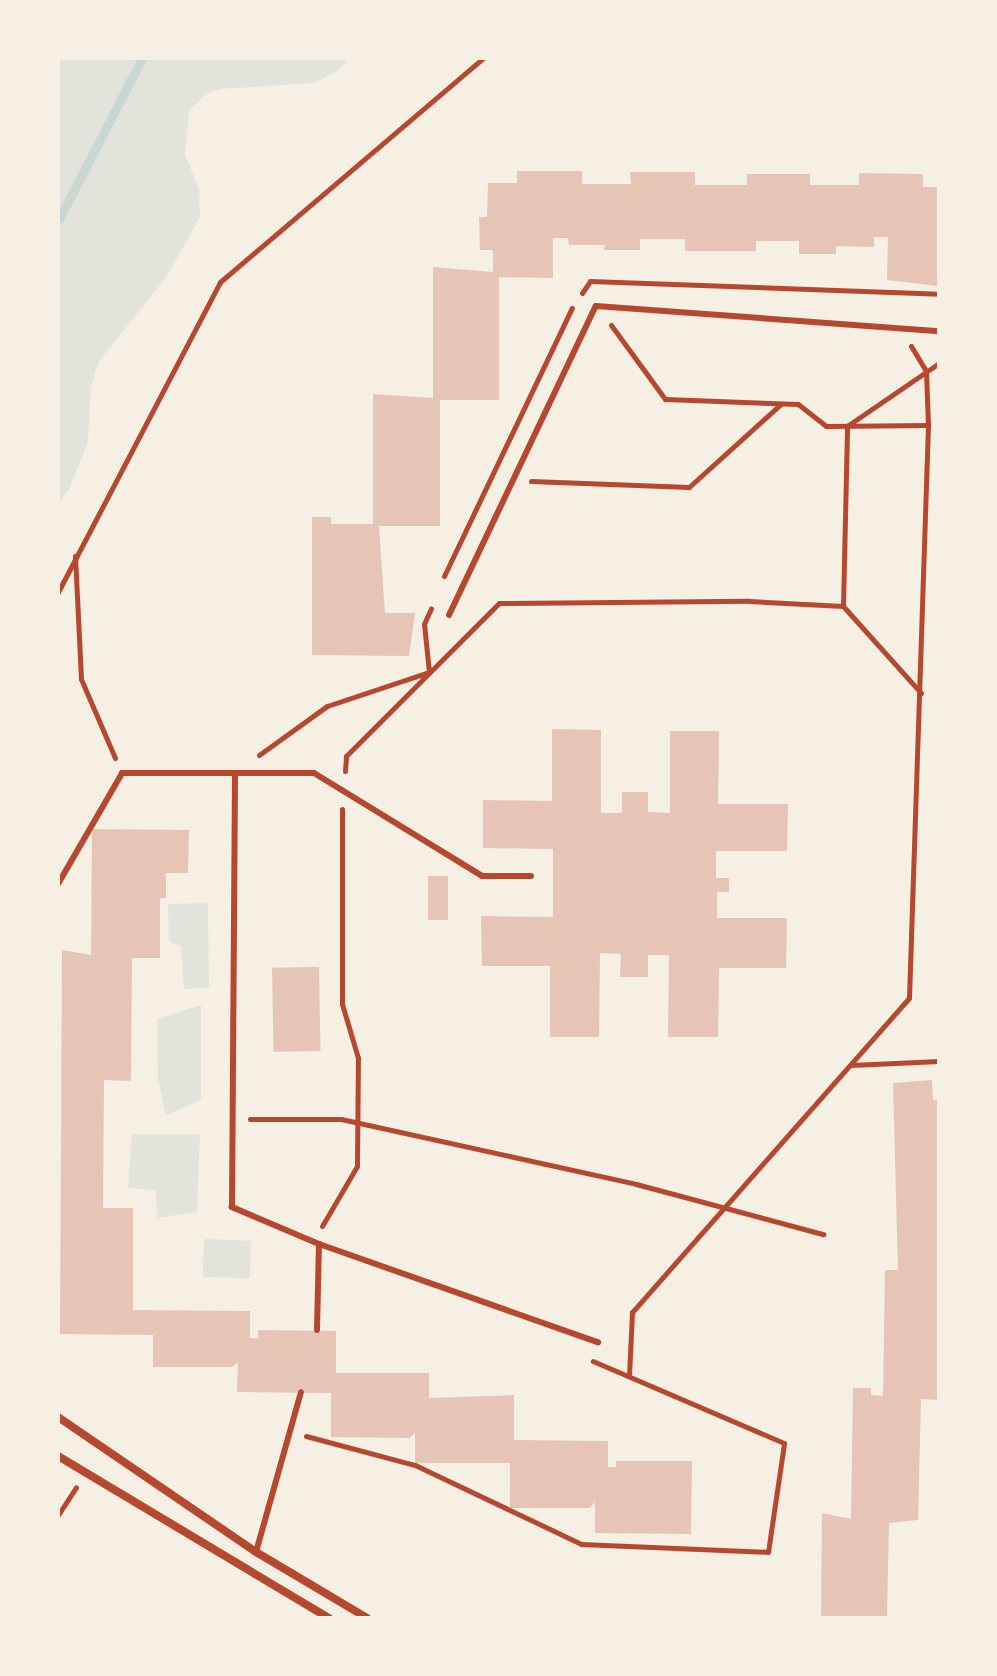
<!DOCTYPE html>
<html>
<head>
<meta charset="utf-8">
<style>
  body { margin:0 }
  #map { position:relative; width:997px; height:1676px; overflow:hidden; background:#f6efe4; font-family:"DejaVu Sans",sans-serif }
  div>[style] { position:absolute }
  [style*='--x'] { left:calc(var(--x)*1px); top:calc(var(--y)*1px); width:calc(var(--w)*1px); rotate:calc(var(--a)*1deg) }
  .green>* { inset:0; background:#e2e4dc; transform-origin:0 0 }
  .stream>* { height:9px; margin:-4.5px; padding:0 4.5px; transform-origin:4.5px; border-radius:4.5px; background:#c9d6d2 }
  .building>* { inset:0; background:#e6c5b7; transform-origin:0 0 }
  .path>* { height:5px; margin:-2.5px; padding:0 2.5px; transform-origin:2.5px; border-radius:2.5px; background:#b5482f }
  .service>* { height:6px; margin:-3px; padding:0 3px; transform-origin:3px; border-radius:3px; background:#b5482f }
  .minor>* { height:8px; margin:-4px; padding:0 4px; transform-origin:4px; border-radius:4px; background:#b5482f }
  span { translate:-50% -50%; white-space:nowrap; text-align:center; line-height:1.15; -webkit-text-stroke:8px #f6efe4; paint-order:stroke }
  .frame { position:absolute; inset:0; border:60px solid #f6efe4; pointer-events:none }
</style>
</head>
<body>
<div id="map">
  <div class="green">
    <div style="clip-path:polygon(58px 58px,349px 58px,339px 70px,314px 83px,220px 89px,207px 93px,189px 111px,185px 154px,199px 189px,200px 217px,167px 276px,99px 361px,91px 386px,88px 442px,68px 491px,58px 502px)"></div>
    <div style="clip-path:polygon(208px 903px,209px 988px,184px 989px,181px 946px,169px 942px,168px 904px)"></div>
    <div style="clip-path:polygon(201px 1005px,201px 1100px,166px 1115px,158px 1080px,157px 1019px)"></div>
    <div style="clip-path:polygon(132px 1134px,200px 1134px,197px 1212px,157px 1218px,156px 1191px,128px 1187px)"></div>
    <div style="left:204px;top:1239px;width:47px;height:38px;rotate:2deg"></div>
  </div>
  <div class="stream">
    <div style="--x:58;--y:221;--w:183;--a:-62.7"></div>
  </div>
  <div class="building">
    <div style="clip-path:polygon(517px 171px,582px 171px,582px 184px,631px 184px,630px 172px,695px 172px,695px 185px,747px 185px,747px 174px,810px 174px,810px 185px,859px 185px,859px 173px,923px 174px,923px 187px,939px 187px,939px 286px,887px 280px,888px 237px,874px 237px,874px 247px,836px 246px,836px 254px,799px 254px,799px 241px,756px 241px,756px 251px,685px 251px,685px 239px,640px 239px,640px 250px,604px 250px,605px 245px,569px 245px,568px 238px,553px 238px,553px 278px,499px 277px,499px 400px,440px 400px,440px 526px,379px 526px,385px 613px,415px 613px,409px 656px,312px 655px,312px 517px,331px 517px,331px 524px,373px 524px,373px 394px,433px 398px,433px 267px,493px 272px,493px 250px,480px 250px,479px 217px,487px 217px,488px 183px,517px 183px)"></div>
    <div style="clip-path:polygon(552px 729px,601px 730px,601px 813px,622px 813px,622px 792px,648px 792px,648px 812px,670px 813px,670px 731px,719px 731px,718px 804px,788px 804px,787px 851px,716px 851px,716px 878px,729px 878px,729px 892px,717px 892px,717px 918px,787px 918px,786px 968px,719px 968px,718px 1037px,668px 1037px,669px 955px,648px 955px,648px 977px,620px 977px,621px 954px,600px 953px,599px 1037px,550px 1037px,550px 966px,482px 966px,481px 916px,553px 917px,553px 849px,483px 848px,483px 800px,552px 801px)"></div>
    <div style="clip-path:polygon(92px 829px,189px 830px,188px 873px,166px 873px,166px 898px,160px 898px,160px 958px,132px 958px,131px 1081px,104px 1080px,103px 1208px,133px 1208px,133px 1310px,250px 1311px,250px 1338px,258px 1338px,258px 1330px,336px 1331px,336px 1373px,429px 1373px,429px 1398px,514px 1395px,514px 1440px,608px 1441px,608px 1467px,616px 1467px,616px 1461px,692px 1461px,691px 1534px,595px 1533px,595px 1502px,590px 1508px,510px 1508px,510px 1463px,415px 1463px,415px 1433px,410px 1438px,331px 1437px,331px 1393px,237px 1392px,238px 1362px,232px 1367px,153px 1367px,153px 1335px,60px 1334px,62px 950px,91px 955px)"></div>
    <div style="left:428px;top:876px;width:20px;height:44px"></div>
    <div style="left:319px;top:967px;width:84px;height:47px;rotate:89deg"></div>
    <div style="clip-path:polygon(932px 1080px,933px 1100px,939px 1100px,939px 1400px,921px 1399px,918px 1520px,889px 1523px,887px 1618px,821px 1618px,822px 1513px,851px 1519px,853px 1388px,871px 1388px,871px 1395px,883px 1396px,885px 1270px,898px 1270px,893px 1083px)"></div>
  </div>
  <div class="path">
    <div style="--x:582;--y:293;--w:14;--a:-56"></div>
    <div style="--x:590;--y:281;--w:349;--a:2.1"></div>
    <div style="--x:611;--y:325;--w:92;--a:53.9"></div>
    <div style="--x:665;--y:399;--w:133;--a:2.2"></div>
    <div style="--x:798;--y:404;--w:36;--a:38"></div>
    <div style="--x:826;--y:426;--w:102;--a:-0.6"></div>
    <div style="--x:928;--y:425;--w:573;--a:91.9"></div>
    <div style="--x:909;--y:998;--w:419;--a:131.4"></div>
    <div style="--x:632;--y:1312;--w:64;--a:92.7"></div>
    <div style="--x:911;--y:346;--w:29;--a:59"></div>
    <div style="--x:926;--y:371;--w:54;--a:87.9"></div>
    <div style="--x:531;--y:481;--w:158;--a:2.2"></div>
    <div style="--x:689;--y:487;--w:124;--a:-42.1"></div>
    <div style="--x:75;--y:556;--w:123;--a:87.2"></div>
    <div style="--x:81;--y:679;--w:86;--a:66.7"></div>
    <div style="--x:444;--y:576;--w:297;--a:-64.5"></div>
    <div style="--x:58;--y:592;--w:350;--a:-62.4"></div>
    <div style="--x:220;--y:282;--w:345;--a:-40.4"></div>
    <div style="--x:843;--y:606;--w:117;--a:48.1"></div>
    <div style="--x:259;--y:755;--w:84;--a:-35.8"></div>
    <div style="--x:327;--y:706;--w:108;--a:-18.4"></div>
    <div style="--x:429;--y:672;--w:48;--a:-95.9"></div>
    <div style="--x:424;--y:624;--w:17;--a:-66"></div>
    <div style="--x:345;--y:771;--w:15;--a:-86"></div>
    <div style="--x:346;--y:756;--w:216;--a:-45"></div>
    <div style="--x:499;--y:603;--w:250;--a:-0.5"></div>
    <div style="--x:749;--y:601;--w:94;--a:3"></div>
    <div style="--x:843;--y:606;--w:180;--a:-88.7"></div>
    <div style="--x:847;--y:426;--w:112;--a:-34.4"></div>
    <div style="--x:851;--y:1065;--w:88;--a:-2.6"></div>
    <div style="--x:250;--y:1119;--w:91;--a:0"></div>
    <div style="--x:341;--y:1119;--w:302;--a:12.4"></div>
    <div style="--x:636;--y:1184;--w:194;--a:15"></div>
    <div style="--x:322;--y:1226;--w:69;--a:-59.7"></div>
    <div style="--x:357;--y:1166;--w:108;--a:-89.5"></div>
    <div style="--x:358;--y:1058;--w:56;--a:-106.5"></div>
    <div style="--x:342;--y:1004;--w:195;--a:-90"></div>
    <div style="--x:306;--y:1436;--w:113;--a:14.9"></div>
    <div style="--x:415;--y:1465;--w:184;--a:25.4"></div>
    <div style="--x:581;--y:1544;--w:187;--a:2.4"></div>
    <div style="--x:768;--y:1552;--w:110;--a:-81.6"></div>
    <div style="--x:784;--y:1443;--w:208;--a:-156.8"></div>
    <div style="--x:58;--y:1515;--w:33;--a:-57"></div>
  </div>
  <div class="service">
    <div style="--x:449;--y:615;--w:342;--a:-64.6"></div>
    <div style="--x:596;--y:306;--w:344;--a:4.2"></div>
    <div style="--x:58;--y:884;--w:128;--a:-60"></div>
    <div style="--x:122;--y:773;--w:113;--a:0"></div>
    <div style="--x:319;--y:1244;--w:296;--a:19.4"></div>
    <div style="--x:317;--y:1330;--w:86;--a:-88.7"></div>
    <div style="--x:319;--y:1244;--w:95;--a:-157"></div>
    <div style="--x:232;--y:1207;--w:434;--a:-89.6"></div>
    <div style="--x:235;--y:773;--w:79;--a:0"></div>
    <div style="--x:314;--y:773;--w:197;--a:31.5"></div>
    <div style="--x:482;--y:876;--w:49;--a:0"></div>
    <div style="--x:256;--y:1552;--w:166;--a:-74.3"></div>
  </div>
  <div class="minor">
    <div style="--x:58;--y:1417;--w:240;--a:34.3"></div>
    <div style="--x:256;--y:1552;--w:129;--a:30.7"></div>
    <div style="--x:58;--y:1456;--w:316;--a:30.9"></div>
  </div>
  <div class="frame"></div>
</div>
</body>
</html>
